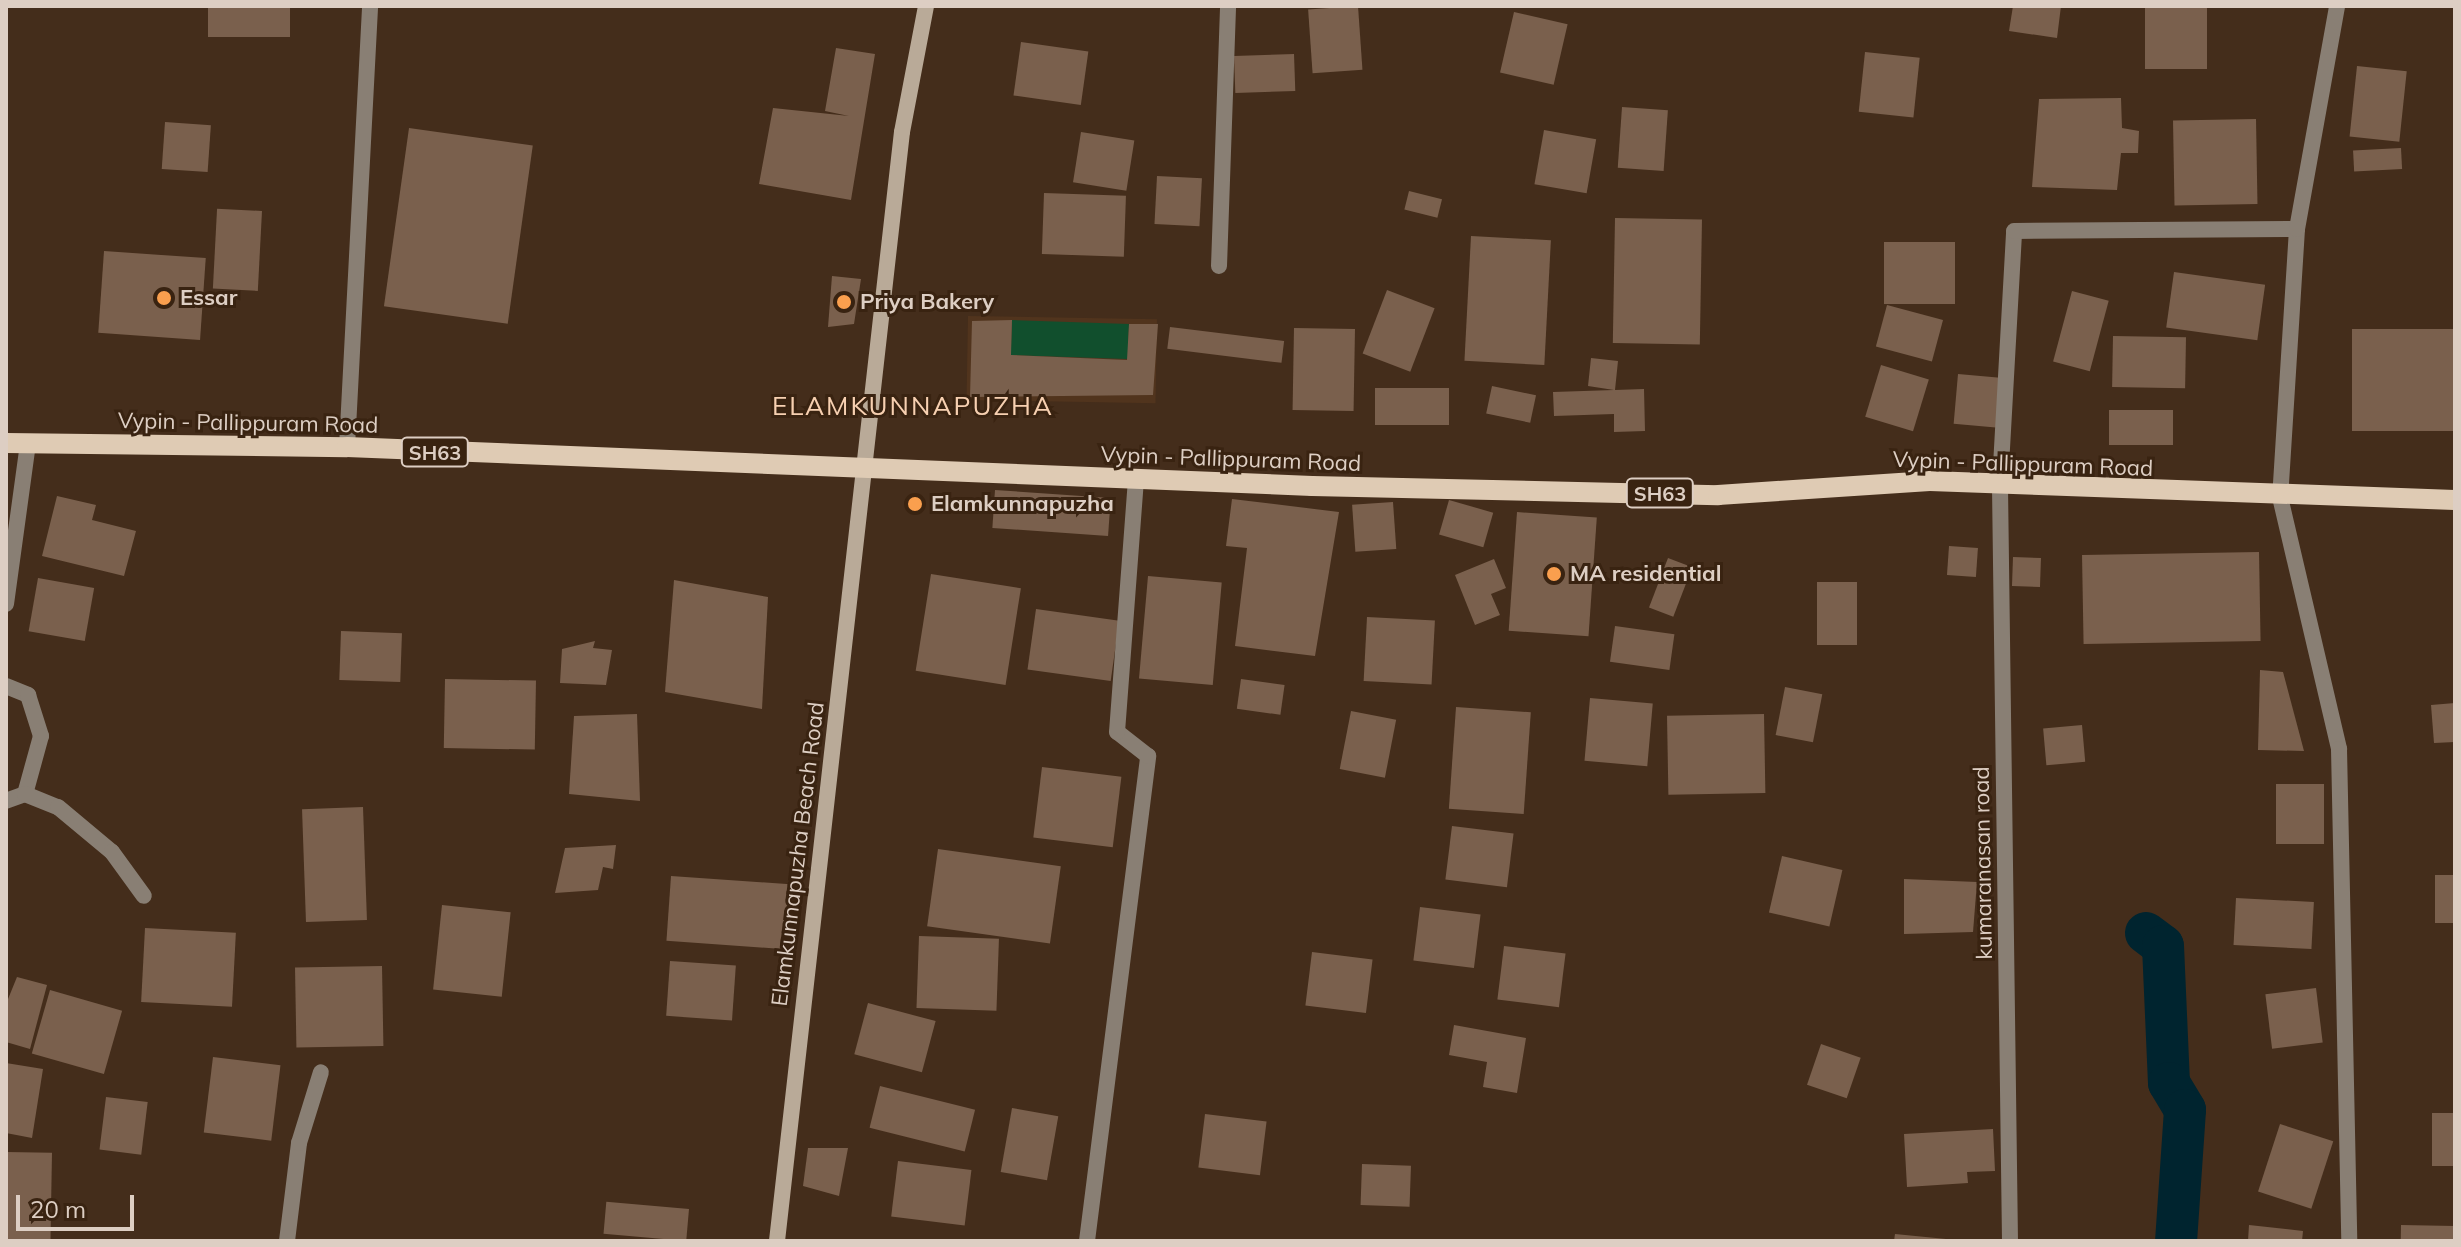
<!DOCTYPE html>
<html>
<head>
<meta charset="utf-8">
<style>
  body { margin:0 }
  #map { position:relative; width:2461px; height:1247px; overflow:hidden; background:#442d1b; font-family:Mulish,sans-serif }
  div>[style] { position:absolute }
  [style*='--x'] { left:calc(var(--x)*1px); top:calc(var(--y)*1px); width:calc(var(--w)*1px); rotate:calc(var(--a)*1deg) }
  .built>* { inset:0; background:#51341d; transform-origin:0 0 }
  .green>* { inset:0; background:#114f2d; transform-origin:0 0 }
  .canal>* { height:42px; margin:-21px; padding:0 21px; transform-origin:21px; border-radius:21px; background:#00242f }
  .building>* { inset:0; background:#7a604d; transform-origin:0 0 }
  .minor>* { height:16px; margin:-8px; padding:0 8px; transform-origin:8px; border-radius:8px; background:#897f74 }
  .secondary>* { height:16px; margin:-8px; padding:0 8px; transform-origin:8px; border-radius:8px; background:#b9aa98 }
  .primary>* { height:20px; margin:-10px; padding:0 10px; transform-origin:10px; border-radius:10px; background:#dfcbb4 }
  .dots>* { width:22px; height:22px; translate:-50% -50%; box-sizing:border-box; border:4px solid #392311; border-radius:50% }
  span { translate:-50% -50%; white-space:nowrap; text-align:center; line-height:1.15; -webkit-text-stroke:6px #392311; paint-order:stroke }
  .shield-label span { padding:2px 6px; background:#392311; border:2px solid; border-radius:6px; -webkit-text-stroke-width:0 }
  .shield-label { font-size:20px; color:#ddcec3; font-weight:700 }
  .poi-label { font-size:22px; color:#ddcec3; font-weight:700 }
  .left { translate:0 -50%; text-align:left }
  .street-label { font-size:22px; color:#ddcec3 }
  .quarter-label { font-size:26px; color:#f7d0b1; letter-spacing:2px }
  .frame { position:absolute; inset:0; border:8px solid #ddcec3; pointer-events:none }
  .scale { position:absolute; left:16px; top:1195px; width:118px; height:36px; box-sizing:border-box; border:4px solid #ddcec3; border-top:0; padding-left:10px; font-size:24px; line-height:28px; white-space:nowrap; color:#ddcec3; -webkit-text-stroke:6px #392311; paint-order:stroke }
</style>
</head>
<body>
<div id="map">
  <div class="built">
    <div style="left:968px;top:316px;width:189px;height:84px;rotate:1deg"></div>
  </div>
  <div class="green">
    <div style="left:1012px;top:320px;width:117px;height:35px;rotate:2deg"></div>
  </div>
  <div class="canal">
    <div style="--x:2146;--y:933;--w:21;--a:37"></div>
    <div style="--x:2163;--y:946;--w:137;--a:87.5"></div>
    <div style="--x:2169;--y:1083;--w:31;--a:59"></div>
    <div style="--x:2185;--y:1110;--w:131;--a:93.9"></div>
  </div>
  <div class="building">
    <div style="left:208px;top:6px;width:82px;height:31px"></div>
    <div style="left:1358px;top:6px;width:64px;height:50px;rotate:86deg"></div>
    <div style="clip-path:polygon(2013px 6px,2061px 6px,2057px 38px,2009px 31px)"></div>
    <div style="left:2145px;top:6px;width:62px;height:63px"></div>
    <div style="left:1514px;top:12px;width:55px;height:62px;rotate:13deg"></div>
    <div style="left:1021px;top:42px;width:68px;height:54px;rotate:8deg"></div>
    <div style="clip-path:polygon(836px 48px,875px 54px,851px 200px,759px 184px,773px 108px,849px 116px,825px 111px)"></div>
    <div style="left:1865px;top:52px;width:55px;height:60px;rotate:6deg"></div>
    <div style="left:1294px;top:54px;width:37px;height:60px;rotate:88deg"></div>
    <div style="left:2357px;top:66px;width:50px;height:71px;rotate:6deg"></div>
    <div style="clip-path:polygon(2121px 98px,2122px 128px,2139px 131px,2138px 153px,2121px 153px,2117px 190px,2032px 187px,2039px 99px)"></div>
    <div style="left:1622px;top:107px;width:46px;height:61px;rotate:4deg"></div>
    <div style="left:2256px;top:119px;width:85px;height:83px;rotate:89deg"></div>
    <div style="left:165px;top:122px;width:46px;height:47px;rotate:4deg"></div>
    <div style="left:409px;top:128px;width:125px;height:180px;rotate:8deg"></div>
    <div style="left:1544px;top:130px;width:53px;height:55px;rotate:10deg"></div>
    <div style="left:1081px;top:132px;width:54px;height:51px;rotate:9deg"></div>
    <div style="left:2401px;top:148px;width:21px;height:48px;rotate:87deg"></div>
    <div style="left:1157px;top:176px;width:45px;height:48px;rotate:3deg"></div>
    <div style="left:1409px;top:191px;width:34px;height:19px;rotate:14deg"></div>
    <div style="left:1044px;top:193px;width:82px;height:61px;rotate:2deg"></div>
    <div style="left:262px;top:211px;width:80px;height:45px;rotate:93deg"></div>
    <div style="left:1615px;top:218px;width:87px;height:125px;rotate:1deg"></div>
    <div style="left:1471px;top:236px;width:80px;height:125px;rotate:3deg"></div>
    <div style="left:1884px;top:242px;width:71px;height:62px"></div>
    <div style="left:104px;top:251px;width:102px;height:82px;rotate:4deg"></div>
    <div style="left:2174px;top:272px;width:92px;height:56px;rotate:8deg"></div>
    <div style="clip-path:polygon(832px 276px,861px 279px,854px 324px,828px 327px)"></div>
    <div style="left:1387px;top:290px;width:51px;height:68px;rotate:21deg"></div>
    <div style="left:2072px;top:291px;width:38px;height:73px;rotate:15deg"></div>
    <div style="left:1887px;top:305px;width:58px;height:43px;rotate:15deg"></div>
    <div style="clip-path:polygon(1012px 320px,1011px 355px,1127px 360px,1129px 324px,1158px 324px,1153px 395px,970px 397px,972px 321px)"></div>
    <div style="left:1170px;top:327px;width:115px;height:22px;rotate:7deg"></div>
    <div style="left:1294px;top:328px;width:61px;height:82px;rotate:1deg"></div>
    <div style="left:2352px;top:329px;width:103px;height:102px"></div>
    <div style="left:2113px;top:336px;width:73px;height:51px;rotate:1deg"></div>
    <div style="clip-path:polygon(1591px 358px,1618px 361px,1615px 390px,1644px 389px,1645px 431px,1614px 432px,1614px 414px,1554px 416px,1553px 392px,1614px 390px,1588px 386px)"></div>
    <div style="left:1881px;top:365px;width:50px;height:54px;rotate:17deg"></div>
    <div style="left:1958px;top:374px;width:45px;height:50px;rotate:5deg"></div>
    <div style="left:1492px;top:386px;width:45px;height:28px;rotate:12deg"></div>
    <div style="left:1449px;top:388px;width:37px;height:74px;rotate:90deg"></div>
    <div style="left:2173px;top:410px;width:35px;height:64px;rotate:90deg"></div>
    <div style="left:995px;top:490px;width:116px;height:38px;rotate:4deg"></div>
    <div style="clip-path:polygon(57px 496px,96px 505px,92px 520px,136px 531px,124px 576px,42px 556px)"></div>
    <div style="clip-path:polygon(1232px 499px,1339px 512px,1315px 656px,1235px 646px,1247px 548px,1226px 546px)"></div>
    <div style="left:1449px;top:500px;width:46px;height:36px;rotate:16deg"></div>
    <div style="left:1393px;top:502px;width:47px;height:41px;rotate:86deg"></div>
    <div style="left:1517px;top:512px;width:80px;height:119px;rotate:4deg"></div>
    <div style="left:1949px;top:546px;width:29px;height:29px;rotate:4deg"></div>
    <div style="left:2259px;top:552px;width:89px;height:177px;rotate:89deg"></div>
    <div style="left:2013px;top:557px;width:28px;height:29px;rotate:2deg"></div>
    <div style="left:1668px;top:558px;width:26px;height:53px;rotate:21deg"></div>
    <div style="clip-path:polygon(1494px 559px,1506px 588px,1491px 594px,1500px 615px,1475px 625px,1455px 575px)"></div>
    <div style="left:931px;top:574px;width:91px;height:98px;rotate:9deg"></div>
    <div style="left:1148px;top:576px;width:74px;height:103px;rotate:5deg"></div>
    <div style="left:38px;top:578px;width:57px;height:54px;rotate:10deg"></div>
    <div style="clip-path:polygon(674px 580px,768px 597px,762px 709px,665px 692px)"></div>
    <div style="left:1817px;top:582px;width:40px;height:63px"></div>
    <div style="left:1036px;top:609px;width:84px;height:61px;rotate:8deg"></div>
    <div style="left:1367px;top:617px;width:68px;height:64px;rotate:3deg"></div>
    <div style="left:1615px;top:626px;width:60px;height:36px;rotate:8deg"></div>
    <div style="left:341px;top:631px;width:61px;height:49px;rotate:2deg"></div>
    <div style="clip-path:polygon(595px 641px,593px 648px,612px 650px,606px 685px,560px 683px,562px 649px)"></div>
    <div style="clip-path:polygon(2260px 670px,2283px 672px,2304px 751px,2258px 750px)"></div>
    <div style="left:445px;top:679px;width:91px;height:69px;rotate:1deg"></div>
    <div style="left:1241px;top:679px;width:44px;height:30px;rotate:8deg"></div>
    <div style="left:1785px;top:687px;width:38px;height:49px;rotate:11deg"></div>
    <div style="left:1590px;top:698px;width:63px;height:63px;rotate:5deg"></div>
    <div style="clip-path:polygon(2455px 703px,2455px 742px,2434px 743px,2431px 705px)"></div>
    <div style="left:1456px;top:707px;width:75px;height:102px;rotate:4deg"></div>
    <div style="left:1351px;top:711px;width:46px;height:59px;rotate:11deg"></div>
    <div style="clip-path:polygon(637px 714px,640px 801px,569px 794px,574px 716px)"></div>
    <div style="left:1764px;top:714px;width:79px;height:97px;rotate:89deg"></div>
    <div style="left:2082px;top:725px;width:37px;height:39px;rotate:85deg"></div>
    <div style="left:1042px;top:767px;width:80px;height:71px;rotate:7deg"></div>
    <div style="left:2276px;top:784px;width:48px;height:60px"></div>
    <div style="left:363px;top:807px;width:113px;height:61px;rotate:88deg"></div>
    <div style="left:1452px;top:826px;width:62px;height:54px;rotate:7deg"></div>
    <div style="clip-path:polygon(616px 845px,613px 869px,603px 867px,598px 890px,555px 893px,565px 848px)"></div>
    <div style="left:938px;top:849px;width:124px;height:78px;rotate:8deg"></div>
    <div style="left:1782px;top:856px;width:62px;height:58px;rotate:13deg"></div>
    <div style="left:2435px;top:875px;width:20px;height:48px"></div>
    <div style="left:671px;top:876px;width:123px;height:65px;rotate:4deg"></div>
    <div style="clip-path:polygon(1904px 879px,1977px 882px,1973px 932px,1904px 934px)"></div>
    <div style="left:2236px;top:898px;width:78px;height:47px;rotate:3deg"></div>
    <div style="left:442px;top:905px;width:69px;height:85px;rotate:6deg"></div>
    <div style="left:1420px;top:907px;width:61px;height:54px;rotate:7deg"></div>
    <div style="left:145px;top:928px;width:91px;height:74px;rotate:3deg"></div>
    <div style="left:919px;top:936px;width:80px;height:72px;rotate:2deg"></div>
    <div style="left:1504px;top:946px;width:62px;height:54px;rotate:7deg"></div>
    <div style="left:1312px;top:952px;width:61px;height:54px;rotate:7deg"></div>
    <div style="left:670px;top:961px;width:66px;height:55px;rotate:4deg"></div>
    <div style="left:382px;top:966px;width:80px;height:87px;rotate:89deg"></div>
    <div style="clip-path:polygon(17px 977px,47px 985px,30px 1049px,6px 1042px,6px 1004px)"></div>
    <div style="left:2316px;top:988px;width:55px;height:51px;rotate:83deg"></div>
    <div style="left:50px;top:990px;width:75px;height:66px;rotate:16deg"></div>
    <div style="left:868px;top:1003px;width:70px;height:53px;rotate:15deg"></div>
    <div style="clip-path:polygon(1454px 1025px,1526px 1038px,1517px 1093px,1483px 1087px,1487px 1062px,1449px 1055px)"></div>
    <div style="left:1821px;top:1044px;width:42px;height:43px;rotate:19deg"></div>
    <div style="left:213px;top:1057px;width:68px;height:76px;rotate:7deg"></div>
    <div style="clip-path:polygon(6px 1063px,43px 1069px,32px 1138px,6px 1133px)"></div>
    <div style="left:880px;top:1086px;width:98px;height:43px;rotate:14deg"></div>
    <div style="left:106px;top:1097px;width:42px;height:53px;rotate:7deg"></div>
    <div style="left:1012px;top:1108px;width:47px;height:65px;rotate:10deg"></div>
    <div style="left:2432px;top:1113px;width:23px;height:53px"></div>
    <div style="left:1205px;top:1114px;width:62px;height:54px;rotate:7deg"></div>
    <div style="left:2280px;top:1124px;width:56px;height:71px;rotate:18deg"></div>
    <div style="clip-path:polygon(1993px 1129px,1995px 1171px,1967px 1172px,1968px 1183px,1907px 1187px,1904px 1134px)"></div>
    <div style="clip-path:polygon(808px 1148px,848px 1148px,839px 1196px,803px 1186px)"></div>
    <div style="left:6px;top:1152px;width:46px;height:89px;rotate:1deg"></div>
    <div style="left:898px;top:1161px;width:74px;height:56px;rotate:7deg"></div>
    <div style="left:1362px;top:1164px;width:49px;height:41px;rotate:2deg"></div>
    <div style="left:689px;top:1209px;width:32px;height:83px;rotate:95deg"></div>
    <div style="clip-path:polygon(2249px 1225px,2303px 1231px,2302px 1241px,2248px 1241px)"></div>
    <div style="left:2401px;top:1225px;width:54px;height:16px;rotate:1deg"></div>
    <div style="clip-path:polygon(1895px 1234px,1946px 1239px,1945px 1241px,1894px 1241px)"></div>
  </div>
  <div class="minor">
    <div style="--x:2297;--y:229;--w:269;--a:93.6"></div>
    <div style="--x:2280;--y:497;--w:259;--a:76.8"></div>
    <div style="--x:2339;--y:749;--w:492;--a:88.8"></div>
    <div style="--x:1219;--y:266;--w:260;--a:-88"></div>
    <div style="--x:347;--y:447;--w:442;--a:-87"></div>
    <div style="--x:6;--y:604;--w:162;--a:-82.2"></div>
    <div style="--x:6;--y:686;--w:24;--a:22"></div>
    <div style="--x:28;--y:695;--w:43;--a:72.4"></div>
    <div style="--x:41;--y:736;--w:60;--a:105.4"></div>
    <div style="--x:25;--y:794;--w:20;--a:160"></div>
    <div style="--x:25;--y:794;--w:35;--a:22"></div>
    <div style="--x:58;--y:807;--w:70;--a:39.8"></div>
    <div style="--x:112;--y:852;--w:54;--a:54"></div>
    <div style="--x:287;--y:1241;--w:99;--a:-83"></div>
    <div style="--x:299;--y:1143;--w:74;--a:-72.8"></div>
    <div style="--x:1087;--y:1241;--w:489;--a:-82.8"></div>
    <div style="--x:1148;--y:756;--w:39;--a:-142"></div>
    <div style="--x:1117;--y:732;--w:252;--a:-85.7"></div>
    <div style="--x:2010;--y:1241;--w:757;--a:-90.76"></div>
    <div style="--x:2000;--y:484;--w:253;--a:-86.8"></div>
    <div style="--x:2014;--y:231;--w:283;--a:-0.4"></div>
    <div style="--x:2297;--y:229;--w:227;--a:-79.8"></div>
  </div>
  <div class="secondary">
    <div style="--x:777;--y:1241;--w:1116;--a:-83.57"></div>
    <div style="--x:902;--y:132;--w:128;--a:-79.2"></div>
  </div>
  <div class="primary">
    <div style="--x:6;--y:443;--w:341;--a:0.7"></div>
    <div style="--x:347;--y:447;--w:966;--a:2.31"></div>
    <div style="--x:1312;--y:486;--w:406;--a:1.3"></div>
    <div style="--x:1718;--y:495;--w:212;--a:-3.8"></div>
    <div style="--x:1930;--y:481;--w:525;--a:2.07"></div>
  </div>
  <div class="dots">
    <div style="left:164px;top:298px;background:#fa9f4e"></div>
    <div style="left:844px;top:302px;background:#fa9f4e"></div>
    <div style="left:915px;top:504px;background:#fa9f4e"></div>
    <div style="left:1554px;top:574px;background:#fa9f4e"></div>
  </div>
  <div class="shield-label">
    <span style="left:435px;top:452px">SH63</span>
    <span style="left:1660px;top:493px">SH63</span>
  </div>
  <div class="poi-label">
    <span class="left" style="left:180px;top:298px">Essar</span>
    <span class="left" style="left:860px;top:302px">Priya Bakery</span>
    <span class="left" style="left:931px;top:504px">Elamkunnapuzha</span>
    <span class="left" style="left:1570px;top:574px">MA residential</span>
  </div>
  <div class="street-label">
    <span style="left:248px;top:423px;rotate:1deg">Vypin - Pallippuram Road</span>
    <span style="left:1231px;top:459px;rotate:2deg">Vypin - Pallippuram Road</span>
    <span style="left:2023px;top:464px;rotate:2deg">Vypin - Pallippuram Road</span>
    <span style="left:798px;top:854px;rotate:-83deg">Elamkunnapuzha Beach Road</span>
    <span style="left:1983px;top:863px;rotate:-91deg">kumaranasan road</span>
  </div>
  <div class="quarter-label">
    <span style="left:913px;top:406px">ELAMKUNNAPUZHA</span>
  </div>
  <div class="frame"></div>
  <div class="scale">20 m</div>
</div>
</body>
</html>
